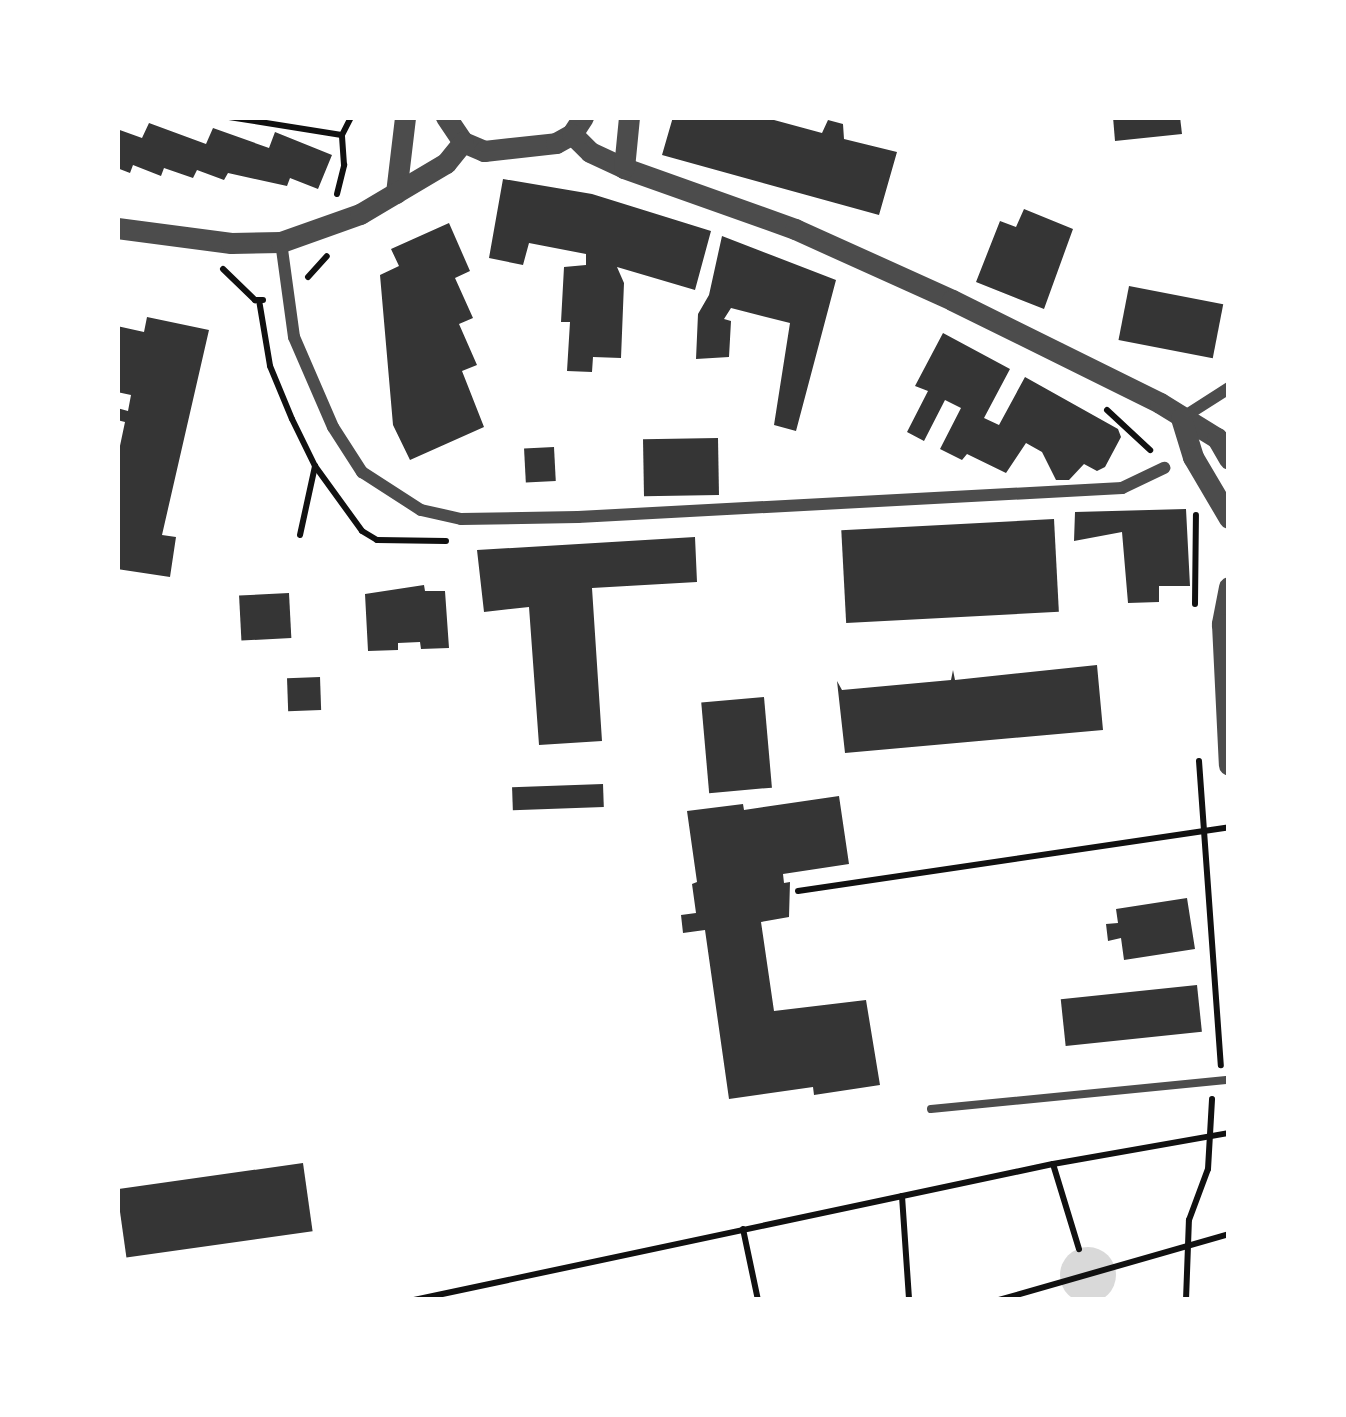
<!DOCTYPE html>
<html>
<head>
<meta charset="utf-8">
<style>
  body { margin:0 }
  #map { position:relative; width:1346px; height:1417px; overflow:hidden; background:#fff; font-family:"Archivo Narrow",sans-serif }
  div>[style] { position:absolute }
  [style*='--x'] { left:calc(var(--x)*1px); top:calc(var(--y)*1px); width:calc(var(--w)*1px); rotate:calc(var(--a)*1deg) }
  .water>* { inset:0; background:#d9d9d9 }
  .round { border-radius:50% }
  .building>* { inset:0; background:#353535; transform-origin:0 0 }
  .path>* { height:6px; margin:-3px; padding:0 3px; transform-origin:3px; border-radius:3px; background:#111 }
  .service>* { height:8px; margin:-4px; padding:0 4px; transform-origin:4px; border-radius:4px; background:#4c4c4c }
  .minor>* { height:12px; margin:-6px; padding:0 6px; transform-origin:6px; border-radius:6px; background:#4c4c4c }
  .tertiary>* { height:21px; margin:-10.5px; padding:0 10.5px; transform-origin:10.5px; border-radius:10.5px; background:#4c4c4c }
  span { translate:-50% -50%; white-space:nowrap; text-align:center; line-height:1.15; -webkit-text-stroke:10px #fff; paint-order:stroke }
  .frame { position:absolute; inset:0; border:120px solid #fff; pointer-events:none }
</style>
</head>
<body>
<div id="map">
  <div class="water">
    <div class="round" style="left:1060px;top:1247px;width:56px;height:56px"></div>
  </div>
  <div class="building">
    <div style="clip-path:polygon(673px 117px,763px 117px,822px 133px,828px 120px,843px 124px,844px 139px,897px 152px,879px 215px,662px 155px)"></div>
    <div style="clip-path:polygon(1113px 117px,1180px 117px,1182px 134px,1115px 141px)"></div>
    <div style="clip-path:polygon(149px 123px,206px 144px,213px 128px,269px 148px,275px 132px,332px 155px,318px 189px,290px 178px,287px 186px,228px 173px,224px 180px,197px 170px,193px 178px,164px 168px,161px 176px,133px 165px,130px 173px,117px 168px,117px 129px,142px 138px)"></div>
    <div style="clip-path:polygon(503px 179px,592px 194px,711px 231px,695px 290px,617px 267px,624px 283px,621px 358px,593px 357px,592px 372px,567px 371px,570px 322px,561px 322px,564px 267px,586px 265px,586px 254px,529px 243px,523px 265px,489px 258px)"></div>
    <div style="clip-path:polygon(1024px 209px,1073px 229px,1044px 309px,976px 282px,1000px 221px,1016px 227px)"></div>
    <div style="clip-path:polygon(449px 223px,470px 271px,455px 278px,473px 318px,459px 324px,477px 365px,462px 371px,484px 427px,410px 460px,393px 425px,380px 275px,399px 266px,391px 249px)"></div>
    <div style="clip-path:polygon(722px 236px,836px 280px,796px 431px,774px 425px,790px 323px,731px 308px,724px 319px,731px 321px,729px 357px,696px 359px,698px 314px,709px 295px)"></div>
    <div style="left:1129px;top:286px;width:96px;height:55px;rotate:11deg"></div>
    <div style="clip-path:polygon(147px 317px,209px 330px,162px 535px,176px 537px,170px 577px,117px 569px,117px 460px,125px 422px,117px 420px,117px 408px,128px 411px,131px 395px,117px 392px,117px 326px,144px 332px)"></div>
    <div style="clip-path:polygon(943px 333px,1010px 369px,984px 418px,999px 425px,1025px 377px,1118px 429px,1121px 437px,1105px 467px,1097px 471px,1084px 464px,1069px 480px,1056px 480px,1042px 452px,1026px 443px,1006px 473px,967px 454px,962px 460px,940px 449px,961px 408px,945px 400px,924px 441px,907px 432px,928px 391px,915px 386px)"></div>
    <div style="left:718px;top:438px;width:57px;height:75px;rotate:89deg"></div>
    <div style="left:554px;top:447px;width:34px;height:30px;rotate:87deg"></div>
    <div style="clip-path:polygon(1186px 509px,1190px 586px,1159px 586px,1159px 602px,1128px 603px,1122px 532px,1074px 541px,1075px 512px)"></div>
    <div style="left:1054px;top:519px;width:93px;height:213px;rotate:87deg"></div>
    <div style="clip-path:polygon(695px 537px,697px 582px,592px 588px,602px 741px,539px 745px,529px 607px,484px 612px,477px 550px)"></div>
    <div style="clip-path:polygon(424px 585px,425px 591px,445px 591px,449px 648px,421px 649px,420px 642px,398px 643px,398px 650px,368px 651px,365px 594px)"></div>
    <div style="left:289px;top:593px;width:45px;height:50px;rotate:87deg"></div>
    <div style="clip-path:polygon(1097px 665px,1103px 730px,845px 753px,837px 681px,842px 690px,951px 680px,953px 670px,955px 680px)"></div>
    <div style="left:320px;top:677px;width:33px;height:33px;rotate:88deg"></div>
    <div style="left:764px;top:697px;width:91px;height:63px;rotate:85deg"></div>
    <div style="left:603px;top:784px;width:23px;height:91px;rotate:88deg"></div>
    <div style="clip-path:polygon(839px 796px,849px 864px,783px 874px,784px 883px,790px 882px,789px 917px,761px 922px,774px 1011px,866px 1000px,880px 1085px,814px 1095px,813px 1087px,729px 1099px,705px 930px,683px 933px,681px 915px,696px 913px,692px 884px,697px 882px,687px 811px,743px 804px,744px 810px)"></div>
    <div style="clip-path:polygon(1187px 898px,1195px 949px,1124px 960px,1121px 938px,1108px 941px,1106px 924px,1118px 923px,1116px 909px)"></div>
    <div style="left:1197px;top:985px;width:47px;height:137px;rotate:84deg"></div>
    <div style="left:303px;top:1163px;width:69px;height:188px;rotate:82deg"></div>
  </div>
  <div class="path">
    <div style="--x:229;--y:117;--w:114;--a:9.1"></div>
    <div style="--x:342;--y:135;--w:20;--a:-63"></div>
    <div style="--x:337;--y:194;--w:30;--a:-76"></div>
    <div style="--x:344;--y:165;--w:30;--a:-94"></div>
    <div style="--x:223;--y:269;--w:45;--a:44.1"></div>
    <div style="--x:255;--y:300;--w:8;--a:0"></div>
    <div style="--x:308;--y:277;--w:28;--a:-48"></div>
    <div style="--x:259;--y:300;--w:67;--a:80.5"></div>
    <div style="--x:270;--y:366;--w:57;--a:67.5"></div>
    <div style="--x:292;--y:419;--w:52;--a:63.9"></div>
    <div style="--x:315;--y:466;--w:80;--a:54.1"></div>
    <div style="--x:362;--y:531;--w:17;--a:31"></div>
    <div style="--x:377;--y:540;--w:69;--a:0.8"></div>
    <div style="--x:1107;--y:410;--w:59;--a:42.9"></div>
    <div style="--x:300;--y:535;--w:71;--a:-77.7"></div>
    <div style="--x:1195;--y:604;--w:89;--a:-89.4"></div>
    <div style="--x:1199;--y:761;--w:305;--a:85.9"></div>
    <div style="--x:798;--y:891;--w:436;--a:-8.4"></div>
    <div style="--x:1053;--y:1164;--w:89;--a:73"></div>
    <div style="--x:902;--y:1196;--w:104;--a:86.1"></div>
    <div style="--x:743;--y:1229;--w:73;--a:78.1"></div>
    <div style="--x:414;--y:1300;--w:653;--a:-12.02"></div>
    <div style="--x:1053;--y:1164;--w:179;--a:-10"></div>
    <div style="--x:999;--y:1300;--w:239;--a:-16"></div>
    <div style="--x:1186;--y:1300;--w:80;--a:-87.9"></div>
    <div style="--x:1189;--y:1220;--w:54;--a:-69.6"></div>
    <div style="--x:1208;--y:1169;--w:70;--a:-86.7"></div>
  </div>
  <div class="service">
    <div style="--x:931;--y:1109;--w:299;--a:-5.6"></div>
  </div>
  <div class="minor">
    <div style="--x:281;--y:242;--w:96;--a:82.2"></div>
    <div style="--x:294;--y:337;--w:98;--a:66.6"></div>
    <div style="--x:333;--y:427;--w:54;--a:57.2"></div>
    <div style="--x:362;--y:472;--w:70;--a:32.8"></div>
    <div style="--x:421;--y:510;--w:41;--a:12.7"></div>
    <div style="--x:461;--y:519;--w:117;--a:-1"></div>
    <div style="--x:578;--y:517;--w:545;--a:-3.05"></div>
    <div style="--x:1122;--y:488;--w:47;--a:-25.5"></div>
    <div style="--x:1182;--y:418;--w:56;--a:-32.6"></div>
  </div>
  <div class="tertiary">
    <div style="--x:446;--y:117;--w:30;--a:56"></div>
    <div style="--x:463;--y:142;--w:23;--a:23"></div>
    <div style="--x:484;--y:151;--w:72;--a:-6.3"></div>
    <div style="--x:556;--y:143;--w:18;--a:-29"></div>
    <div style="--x:572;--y:134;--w:20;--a:-57"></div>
    <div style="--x:572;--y:134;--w:25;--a:45"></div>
    <div style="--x:590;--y:152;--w:38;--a:25"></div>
    <div style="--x:624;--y:168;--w:182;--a:19.6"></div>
    <div style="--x:795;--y:229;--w:172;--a:24.3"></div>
    <div style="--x:952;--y:300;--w:232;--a:26.3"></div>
    <div style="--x:1160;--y:403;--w:67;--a:31.6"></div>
    <div style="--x:1217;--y:438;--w:24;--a:60"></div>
    <div style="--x:624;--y:168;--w:51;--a:-84.4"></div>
    <div style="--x:396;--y:193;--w:77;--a:-83.2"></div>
    <div style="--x:117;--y:228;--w:115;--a:7.5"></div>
    <div style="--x:231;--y:243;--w:50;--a:-1.1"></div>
    <div style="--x:281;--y:242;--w:84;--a:-19.5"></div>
    <div style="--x:360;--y:214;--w:100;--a:-30.7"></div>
    <div style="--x:446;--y:163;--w:27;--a:-51"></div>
    <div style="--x:1181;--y:418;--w:41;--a:72.9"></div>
    <div style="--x:1193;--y:457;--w:71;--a:59.5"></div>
    <div style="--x:1229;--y:587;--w:38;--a:101"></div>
    <div style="--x:1222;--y:624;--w:141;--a:87.2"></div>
  </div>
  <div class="frame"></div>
</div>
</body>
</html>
